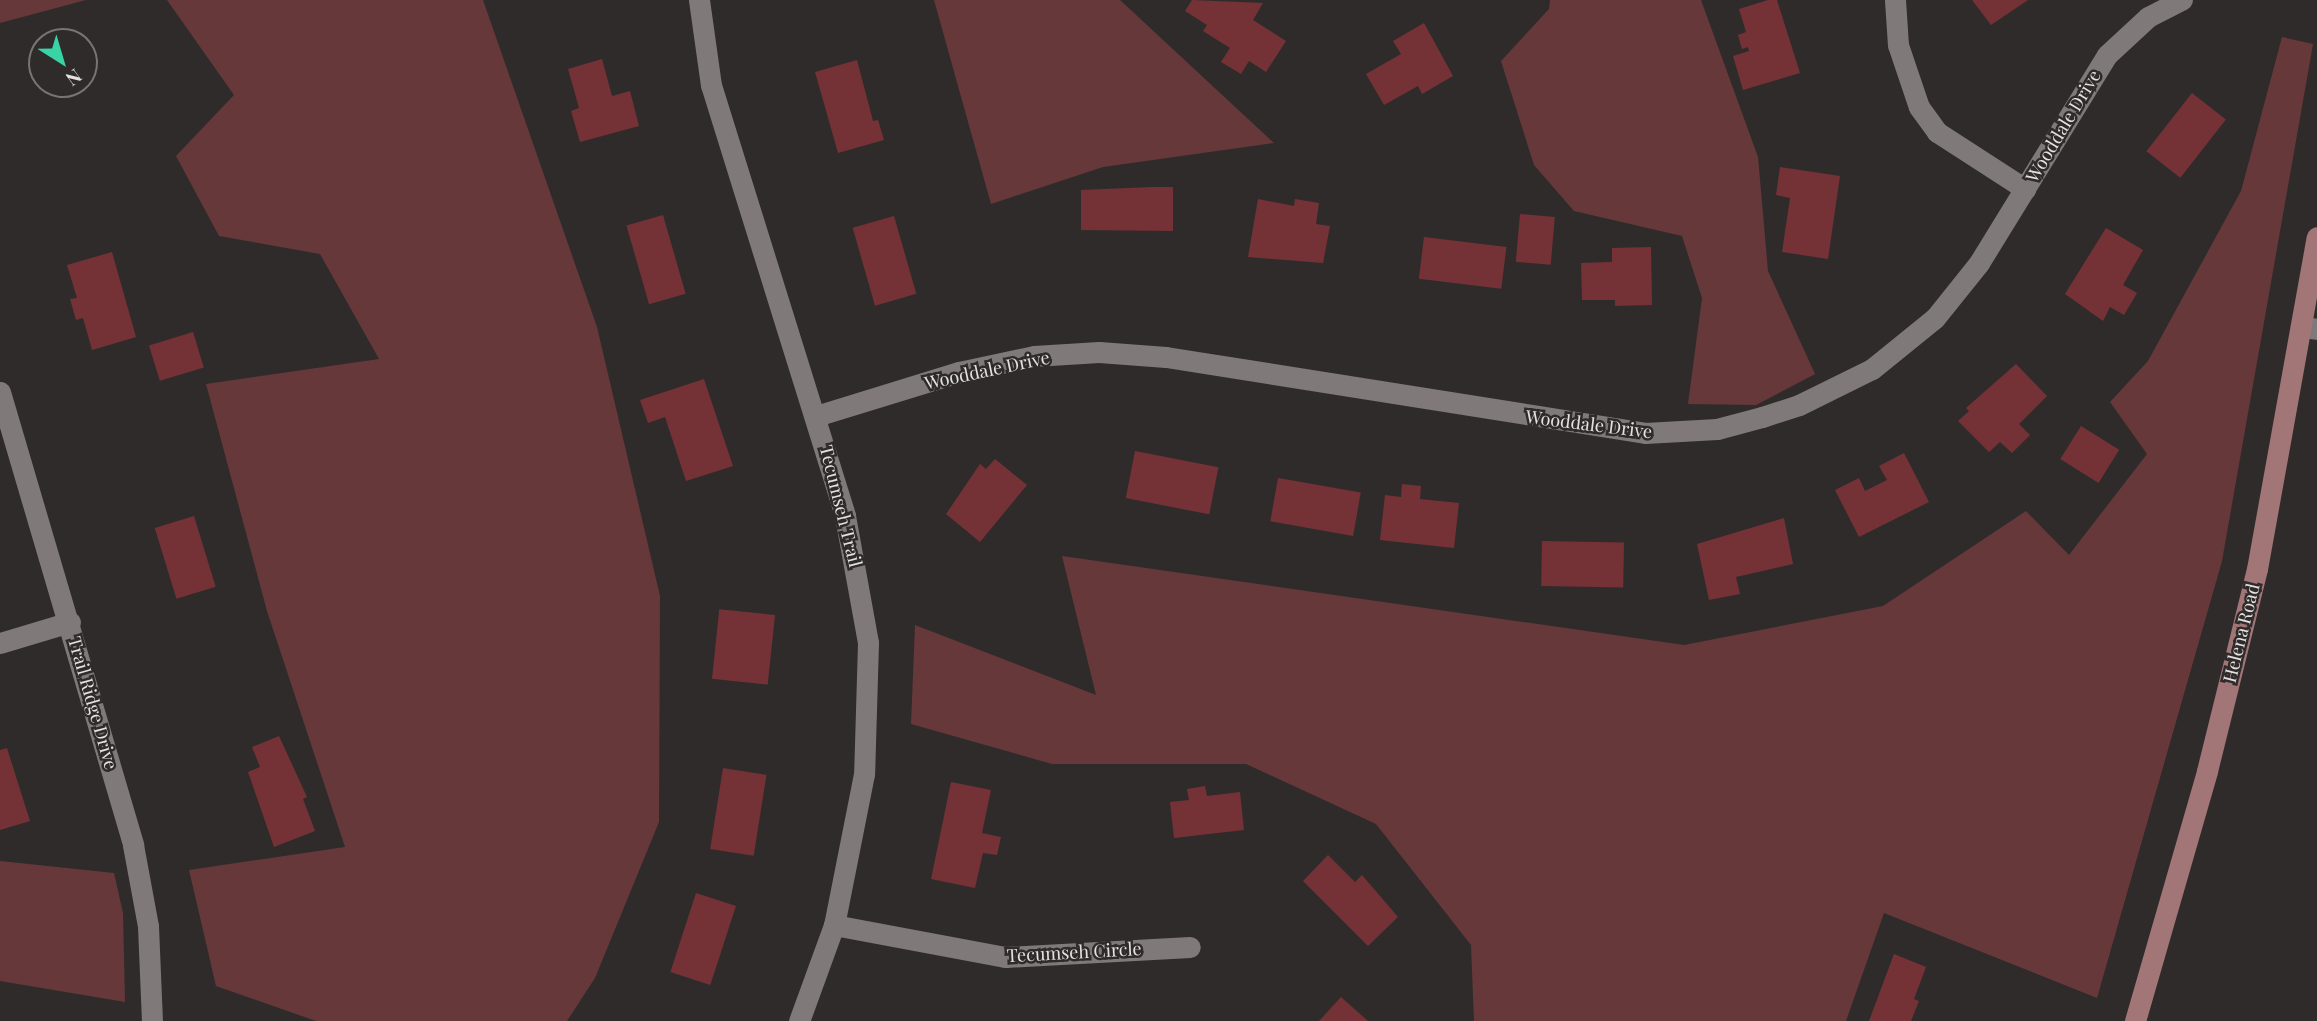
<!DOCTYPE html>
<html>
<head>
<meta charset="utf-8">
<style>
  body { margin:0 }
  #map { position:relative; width:2317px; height:1021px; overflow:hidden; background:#302b2b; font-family:"Playfair Display",serif }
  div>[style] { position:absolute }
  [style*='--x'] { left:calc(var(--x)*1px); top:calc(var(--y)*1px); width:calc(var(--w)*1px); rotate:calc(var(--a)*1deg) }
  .green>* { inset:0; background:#66383a }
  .building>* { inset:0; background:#743236; transform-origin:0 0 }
  .street>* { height:21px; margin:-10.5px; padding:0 10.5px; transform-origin:10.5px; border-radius:10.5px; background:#7f7a79 }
  .secondary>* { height:21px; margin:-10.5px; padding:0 10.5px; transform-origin:10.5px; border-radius:10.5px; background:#a27577 }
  span { translate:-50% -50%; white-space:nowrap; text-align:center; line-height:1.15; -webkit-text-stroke:5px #302b2b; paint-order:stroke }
  .street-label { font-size:18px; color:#e5e1e1 }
  .north { position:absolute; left:28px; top:28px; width:70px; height:70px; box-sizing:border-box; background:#302b2b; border:2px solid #787474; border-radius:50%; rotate:143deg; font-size:19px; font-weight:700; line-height:28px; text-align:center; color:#e5e1e1 }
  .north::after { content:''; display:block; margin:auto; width:24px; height:32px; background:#38d4a6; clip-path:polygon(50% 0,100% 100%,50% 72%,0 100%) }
</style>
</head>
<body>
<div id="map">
  <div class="green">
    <div style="clip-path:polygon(0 0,86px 0,0 23px)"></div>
    <div style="clip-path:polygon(167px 0,483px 0,597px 327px,660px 596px,659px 822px,595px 978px,567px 1021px,316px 1021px,216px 986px,189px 870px,345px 847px,267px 611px,206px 384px,379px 359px,320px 254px,219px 236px,176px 156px,234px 95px)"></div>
    <div style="clip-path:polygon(934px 0,1120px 0,1274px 143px,1103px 167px,991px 204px)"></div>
    <div style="clip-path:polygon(1550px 0,1701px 0,1758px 157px,1768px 271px,1815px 374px,1756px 405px,1688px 404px,1702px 298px,1682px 236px,1574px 211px,1534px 165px,1501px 61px,1549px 9px)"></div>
    <div style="clip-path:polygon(2282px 37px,2313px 44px,2222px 561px,2097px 998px,1884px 913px,1846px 1021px,1474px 1021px,1471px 945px,1376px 824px,1246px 764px,1052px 764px,911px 724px,915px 625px,1096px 695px,1062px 556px,1684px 645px,1883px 606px,2026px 511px,2069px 555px,2147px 454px,2110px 402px,2148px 361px,2241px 191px)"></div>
    <div style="clip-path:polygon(0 861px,114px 873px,123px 913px,125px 1002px,0 981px)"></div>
  </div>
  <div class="building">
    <div style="clip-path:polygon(1192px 0,1263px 3px,1253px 20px,1286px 41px,1266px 72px,1249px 61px,1241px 74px,1221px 62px,1230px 48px,1203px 31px,1207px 25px,1185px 11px)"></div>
    <div style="clip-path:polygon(1768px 0,1777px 0,1800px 73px,1743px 90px,1733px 56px,1749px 51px,1748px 47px,1742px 49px,1738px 35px,1746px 32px,1739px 9px)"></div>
    <div style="clip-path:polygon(1972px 0,2028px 0,1991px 25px)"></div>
    <div style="clip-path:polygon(1424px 23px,1453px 76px,1422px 94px,1418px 86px,1384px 105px,1366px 74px,1401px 54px,1393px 41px)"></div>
    <div style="clip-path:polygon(602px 59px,612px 96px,630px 91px,639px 126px,580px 142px,571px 111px,579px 108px,568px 69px)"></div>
    <div style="clip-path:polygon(857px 60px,873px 121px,878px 120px,884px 140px,838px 153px,815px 72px)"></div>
    <div style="left:2192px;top:93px;width:43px;height:74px;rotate:38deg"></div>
    <div style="clip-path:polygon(1780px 167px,1840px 176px,1828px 259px,1782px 252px,1790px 198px,1776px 195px)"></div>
    <div style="clip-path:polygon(1152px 187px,1173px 187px,1173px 231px,1081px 230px,1081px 190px)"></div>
    <div style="clip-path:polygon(1258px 199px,1294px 206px,1295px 199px,1319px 203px,1316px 224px,1330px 226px,1323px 263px,1248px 257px)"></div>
    <div style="left:1520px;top:214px;width:35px;height:48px;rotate:5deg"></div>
    <div style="left:663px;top:215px;width:82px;height:38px;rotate:74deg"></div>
    <div style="left:894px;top:216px;width:81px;height:43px;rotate:74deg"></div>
    <div style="clip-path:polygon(2106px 228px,2143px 250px,2123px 285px,2137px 293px,2124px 315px,2110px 307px,2103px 321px,2065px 294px)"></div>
    <div style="left:1424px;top:237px;width:83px;height:42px;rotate:7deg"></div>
    <div style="clip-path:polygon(1651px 247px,1652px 305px,1615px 306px,1615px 300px,1582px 300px,1581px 263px,1612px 262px,1612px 248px)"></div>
    <div style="clip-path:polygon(112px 252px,136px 337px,92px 350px,83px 318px,76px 320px,70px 299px,77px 298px,67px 265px)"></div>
    <div style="left:193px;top:332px;width:37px;height:46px;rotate:73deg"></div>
    <div style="clip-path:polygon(2016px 364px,2047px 396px,2019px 424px,2030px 435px,2012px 453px,2000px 442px,1989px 452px,1958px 421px,1969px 411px,1966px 408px)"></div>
    <div style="clip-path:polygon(704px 379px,733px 466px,686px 481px,665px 417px,648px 423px,640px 400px)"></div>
    <div style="left:2081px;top:426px;width:45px;height:39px;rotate:32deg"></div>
    <div style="left:1135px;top:451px;width:85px;height:48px;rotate:11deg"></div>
    <div style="clip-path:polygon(1904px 453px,1929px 502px,1859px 537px,1835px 490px,1859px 478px,1865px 491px,1887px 480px,1879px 466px)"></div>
    <div style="clip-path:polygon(995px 459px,1027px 485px,980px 542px,946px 514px,980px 464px,986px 469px)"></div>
    <div style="left:1278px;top:478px;width:84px;height:44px;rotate:10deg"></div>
    <div style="clip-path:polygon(1402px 484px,1421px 486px,1420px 499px,1459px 503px,1454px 548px,1380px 540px,1385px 495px,1401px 497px)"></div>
    <div style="left:194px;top:516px;width:74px;height:41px;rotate:73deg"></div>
    <div style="clip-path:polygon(1784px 518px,1793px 564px,1736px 577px,1740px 594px,1709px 600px,1697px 544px)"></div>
    <div style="left:1542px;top:541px;width:82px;height:45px;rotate:1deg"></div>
    <div style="left:775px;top:615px;width:70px;height:56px;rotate:96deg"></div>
    <div style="clip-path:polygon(279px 736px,307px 797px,303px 799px,315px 831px,274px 847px,248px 772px,260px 767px,252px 747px)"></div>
    <div style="clip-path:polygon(7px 748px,30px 821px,0 830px,0 750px)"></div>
    <div style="left:723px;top:768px;width:44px;height:82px;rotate:9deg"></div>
    <div style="clip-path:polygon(951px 782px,991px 790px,982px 833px,1001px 837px,997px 855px,983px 853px,975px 888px,931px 879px)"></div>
    <div style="clip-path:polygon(1205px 786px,1207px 796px,1240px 792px,1244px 830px,1174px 838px,1170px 802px,1189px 800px,1187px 789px)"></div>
    <div style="clip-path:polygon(1328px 855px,1355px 882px,1362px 875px,1398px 917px,1368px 946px,1303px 881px)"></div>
    <div style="left:696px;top:893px;width:42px;height:83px;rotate:18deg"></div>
    <div style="clip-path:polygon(1894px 954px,1926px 967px,1914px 999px,1919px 1001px,1911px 1021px,1869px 1021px)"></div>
    <div style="clip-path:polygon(1341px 997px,1368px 1021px,1319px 1021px)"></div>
  </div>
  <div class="street">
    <div style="--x:699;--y:0;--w:86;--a:82"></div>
    <div style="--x:711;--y:85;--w:451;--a:72.7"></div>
    <div style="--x:845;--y:516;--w:129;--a:79.7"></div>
    <div style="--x:868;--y:643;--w:131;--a:91.7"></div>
    <div style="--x:864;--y:774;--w:154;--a:101.2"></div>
    <div style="--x:834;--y:925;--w:102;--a:110"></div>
    <div style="--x:1895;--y:0;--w:45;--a:86.2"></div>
    <div style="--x:1898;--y:45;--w:65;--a:71.3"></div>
    <div style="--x:1919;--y:107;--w:31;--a:54"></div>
    <div style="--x:1937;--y:132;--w:105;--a:32.9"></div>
    <div style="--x:2303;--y:327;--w:14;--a:8"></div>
    <div style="--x:0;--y:392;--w:472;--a:73.6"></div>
    <div style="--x:133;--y:845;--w:82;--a:79.5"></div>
    <div style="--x:148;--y:926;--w:95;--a:87.6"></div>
    <div style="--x:816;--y:416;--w:150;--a:-17.1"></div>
    <div style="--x:959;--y:372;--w:77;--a:-12"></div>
    <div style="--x:1034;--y:356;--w:65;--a:-3.5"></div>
    <div style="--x:1099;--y:352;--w:67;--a:4.3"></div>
    <div style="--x:1166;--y:357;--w:485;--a:9"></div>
    <div style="--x:1645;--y:433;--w:72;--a:-3.2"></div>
    <div style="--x:1717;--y:429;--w:47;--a:-14.9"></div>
    <div style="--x:1762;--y:417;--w:39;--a:-18"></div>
    <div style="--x:1799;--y:405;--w:81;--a:-26.3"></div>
    <div style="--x:1872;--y:369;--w:81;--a:-39"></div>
    <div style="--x:1935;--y:318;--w:70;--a:-51.3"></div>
    <div style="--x:1979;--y:263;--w:244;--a:-58.4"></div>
    <div style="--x:2107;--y:55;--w:56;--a:-42.8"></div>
    <div style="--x:2148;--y:17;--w:38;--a:-27"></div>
    <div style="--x:0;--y:643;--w:73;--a:-16.7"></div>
    <div style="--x:834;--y:925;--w:174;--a:10.6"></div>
    <div style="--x:1005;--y:957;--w:185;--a:-3.1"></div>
  </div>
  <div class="secondary">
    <div style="--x:2135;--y:1021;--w:260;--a:-73.9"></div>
    <div style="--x:2207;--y:771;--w:208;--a:-76.1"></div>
    <div style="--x:2257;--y:569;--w:337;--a:-79.8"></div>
  </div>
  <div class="street-label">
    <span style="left:2063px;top:126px;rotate:-59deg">Wooddale Drive</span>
    <span style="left:987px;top:370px;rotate:-12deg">Wooddale Drive</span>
    <span style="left:1589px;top:424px;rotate:7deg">Wooddale Drive</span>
    <span style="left:841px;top:506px;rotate:76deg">Tecumseh Trail</span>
    <span style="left:2241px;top:633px;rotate:-76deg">Helena Road</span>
    <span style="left:93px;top:703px;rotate:74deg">Trail Ridge Drive</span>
    <span style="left:1074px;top:952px;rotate:-3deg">Tecumseh Circle</span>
  </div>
  <div class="north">N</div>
</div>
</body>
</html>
